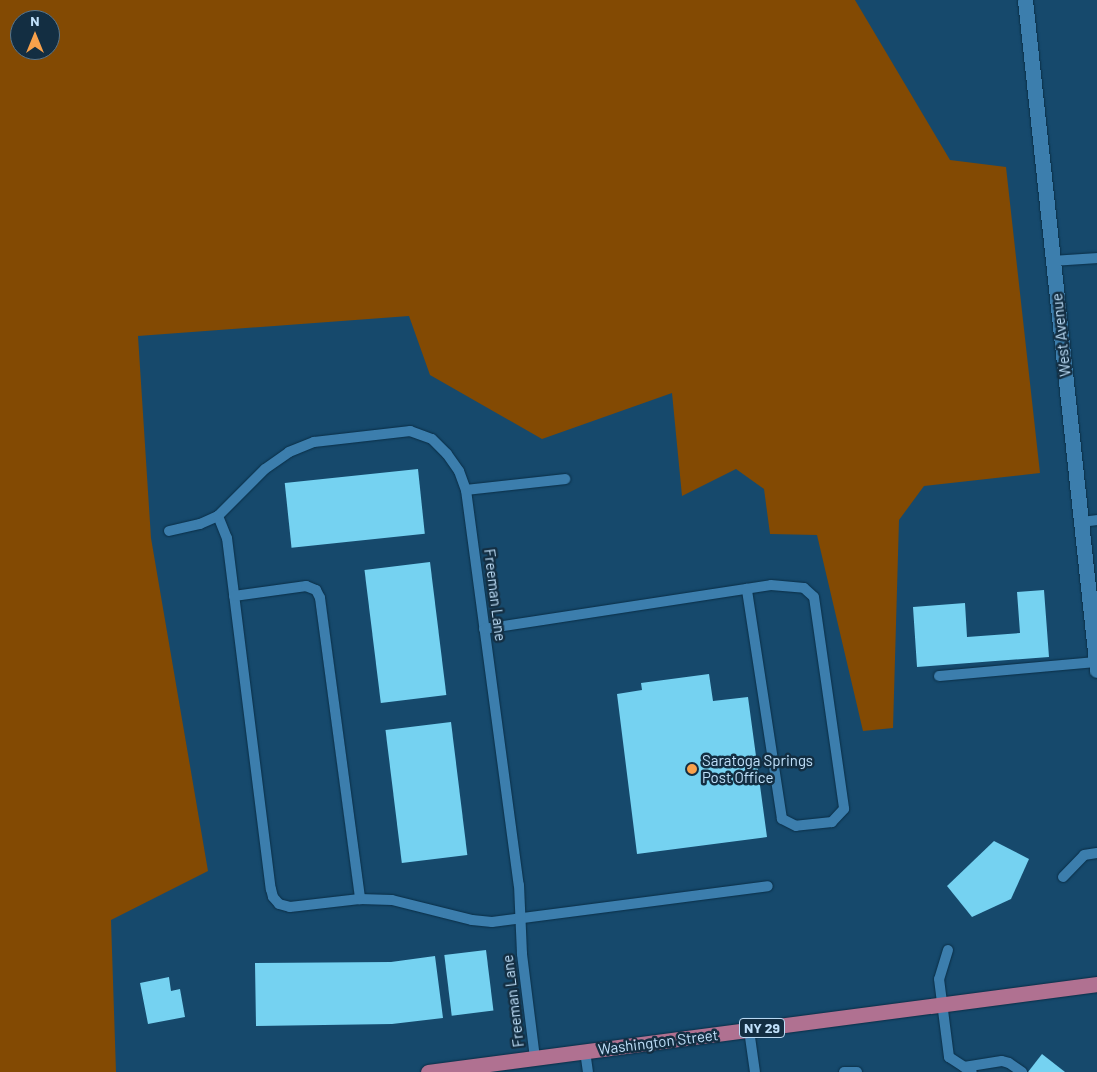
<!DOCTYPE html>
<html>
<head>
<meta charset="utf-8">
<style>
  body { margin:0 }
  #map { position:relative; width:1097px; height:1072px; overflow:hidden; background:#16496c; font-family:Barlow,sans-serif }
  div>[style] { position:absolute }
  [style*='--x'] { left:calc(var(--x)*1px); top:calc(var(--y)*1px); width:calc(var(--w)*1px); rotate:calc(var(--a)*1deg) }
  .green>* { inset:0; background:#834a03 }
  .building>* { inset:0; background:#75d2f1; transform-origin:0 0 }
  .roads { filter:drop-shadow(0 0 1px #0a2e46) drop-shadow(0 0 1px #0a2e46) }
  .service>* { height:10px; margin:-5px; padding:0 5px; transform-origin:5px; border-radius:5px; background:#3c7ead }
  .tertiary>* { height:15px; margin:-7.5px; padding:0 7.5px; transform-origin:7.5px; border-radius:7.5px; background:#3c7ead }
  .trunk>* { height:15px; margin:-7.5px; padding:0 7.5px; transform-origin:7.5px; border-radius:7.5px; background:#b07191 }
  .dots>* { width:14px; height:14px; translate:-50% -50%; box-sizing:border-box; border:2px solid #132e42; border-radius:50% }
  span { translate:-50% -50%; white-space:nowrap; text-align:center; line-height:1.15; -webkit-text-stroke:5px #132e42; paint-order:stroke }
  .shield-label span { padding:1px 4px; background:#132e42; border:1px solid; border-radius:4px; -webkit-text-stroke-width:0 }
  .shield-label { font-size:14px; color:#c0e0fa; font-weight:700 }
  .street-label { font-size:15px; color:#c0e0fa }
  .poi-label { font-size:15px; color:#c0e0fa }
  .left { translate:0 -50%; text-align:left }
  .north { position:absolute; left:10px; top:10px; width:50px; height:50px; box-sizing:border-box; background:#132e42; border:1px solid #58758c; border-radius:50%; rotate:0deg; font-size:14px; font-weight:700; line-height:20px; text-align:center; color:#c0e0fa }
  .north::after { content:''; display:block; margin:auto; width:18px; height:22px; background:#f8a14b; clip-path:polygon(50% 0,100% 100%,50% 72%,0 100%) }
</style>
</head>
<body>
<div id="map">
  <div class="green">
    <div style="clip-path:polygon(evenodd,0 0,855px 0,950px 160px,1006px 167px,1040px 473px,924px 486px,899px 520px,893px 728px,863px 731px,817px 535px,770px 534px,764px 489px,736px 469px,682px 496px,672px 393px,542px 439px,430px 375px,409px 316px,138px 336px,151px 538px,208px 871px,111px 920px,116px 1072px,0 1072px,0 0,20px 20px,50px 20px,50px 50px,20px 50px,20px 20px)"></div>
  </div>
  <div class="building">
    <div style="left:418px;top:469px;width:65px;height:134px;rotate:84deg"></div>
    <div style="left:430px;top:562px;width:134px;height:66px;rotate:83deg"></div>
    <div style="clip-path:polygon(1044px 590px,1049px 657px,917px 667px,913px 607px,965px 603px,967px 637px,1020px 633px,1017px 592px)"></div>
    <div style="clip-path:polygon(709px 674px,713px 701px,748px 697px,767px 837px,637px 854px,617px 694px,642px 690px,641px 683px)"></div>
    <div style="left:451px;top:722px;width:134px;height:66px;rotate:83deg"></div>
    <div style="clip-path:polygon(994px 841px,1029px 859px,1011px 899px,972px 917px,947px 886px)"></div>
    <div style="left:486px;top:950px;width:61px;height:42px;rotate:83deg"></div>
    <div style="clip-path:polygon(435px 956px,443px 1018px,392px 1024px,256px 1026px,255px 963px,391px 962px)"></div>
    <div style="clip-path:polygon(169px 977px,171px 991px,180px 989px,185px 1017px,148px 1024px,140px 983px)"></div>
    <div style="clip-path:polygon(1042px 1054px,1065px 1072px,1028px 1072px)"></div>
  </div>
  <div class="roads">
    <div class="service">
      <div style="--x:1053;--y:261;--w:44;--a:-3.9"></div>
      <div style="--x:466;--y:490;--w:100;--a:-6.3"></div>
      <div style="--x:218;--y:516;--w:24;--a:68"></div>
      <div style="--x:227;--y:538;--w:354;--a:82.9"></div>
      <div style="--x:271;--y:889;--w:8;--a:76"></div>
      <div style="--x:273;--y:897;--w:9;--a:49"></div>
      <div style="--x:279;--y:904;--w:11;--a:15"></div>
      <div style="--x:290;--y:907;--w:70;--a:-6.5"></div>
      <div style="--x:360;--y:899;--w:32;--a:2"></div>
      <div style="--x:392;--y:900;--w:82;--a:14"></div>
      <div style="--x:472;--y:920;--w:20;--a:6"></div>
      <div style="--x:492;--y:922;--w:278;--a:-7.4"></div>
      <div style="--x:1081;--y:522;--w:16;--a:-7"></div>
      <div style="--x:169;--y:531;--w:32;--a:-13"></div>
      <div style="--x:200;--y:524;--w:20;--a:-24"></div>
      <div style="--x:218;--y:516;--w:66;--a:-45"></div>
      <div style="--x:265;--y:469;--w:29;--a:-35"></div>
      <div style="--x:289;--y:452;--w:27;--a:-22"></div>
      <div style="--x:314;--y:442;--w:97;--a:-6.5"></div>
      <div style="--x:410;--y:431;--w:23;--a:20"></div>
      <div style="--x:432;--y:439;--w:21;--a:45"></div>
      <div style="--x:447;--y:454;--w:21;--a:55"></div>
      <div style="--x:459;--y:471;--w:20;--a:70"></div>
      <div style="--x:466;--y:490;--w:399;--a:82.4"></div>
      <div style="--x:519;--y:885;--w:69;--a:87.5"></div>
      <div style="--x:522;--y:954;--w:105;--a:82.9"></div>
      <div style="--x:234;--y:596;--w:73;--a:-7.9"></div>
      <div style="--x:306;--y:586;--w:11;--a:22"></div>
      <div style="--x:316;--y:590;--w:9;--a:63"></div>
      <div style="--x:320;--y:598;--w:304;--a:82.4"></div>
      <div style="--x:484;--y:629;--w:290;--a:-8.7"></div>
      <div style="--x:771;--y:585;--w:33;--a:5"></div>
      <div style="--x:804;--y:588;--w:13;--a:42"></div>
      <div style="--x:814;--y:597;--w:214;--a:81.9"></div>
      <div style="--x:844;--y:809;--w:18;--a:133"></div>
      <div style="--x:832;--y:822;--w:36;--a:174"></div>
      <div style="--x:796;--y:826;--w:16;--a:-153"></div>
      <div style="--x:782;--y:819;--w:233;--a:-98.7"></div>
      <div style="--x:939;--y:676;--w:158;--a:-5.1"></div>
      <div style="--x:1063;--y:877;--w:30;--a:-46"></div>
      <div style="--x:1084;--y:855;--w:13;--a:-9"></div>
      <div style="--x:948;--y:950;--w:30;--a:107"></div>
      <div style="--x:939;--y:979;--w:79;--a:82.7"></div>
      <div style="--x:949;--y:1057;--w:27;--a:33"></div>
      <div style="--x:749;--y:1030;--w:42;--a:81.9"></div>
      <div style="--x:585;--y:1051;--w:21;--a:82"></div>
      <div style="--x:964;--y:1067;--w:38;--a:-9"></div>
      <div style="--x:1002;--y:1061;--w:7;--a:16"></div>
      <div style="--x:1009;--y:1063;--w:16;--a:35"></div>
      <div style="--x:844;--y:1072;--w:13;--a:0"></div>
    </div>
    <div class="tertiary">
      <div style="--x:1025;--y:0;--w:674;--a:83.87"></div>
    </div>
    <div class="trunk">
      <div style="--x:428;--y:1072;--w:675;--a:-7.49"></div>
    </div>
  </div>
  <div class="dots">
    <div style="left:692px;top:769px;background:#f8a14b"></div>
  </div>
  <div class="shield-label">
    <span style="left:762px;top:1028px">NY 29</span>
  </div>
  <div class="street-label">
    <span style="left:1061px;top:335px;rotate:-96deg">West Avenue</span>
    <span style="left:495px;top:595px;rotate:83deg">Freeman Lane</span>
    <span style="left:513px;top:1001px;rotate:-97deg">Freeman Lane</span>
    <span style="left:658px;top:1042px;rotate:-7deg">Washington Street</span>
  </div>
  <div class="poi-label">
    <span class="left" style="left:702px;top:769px">Saratoga Springs<br>Post Office</span>
  </div>
  <div class="north">N</div>
</div>
</body>
</html>
